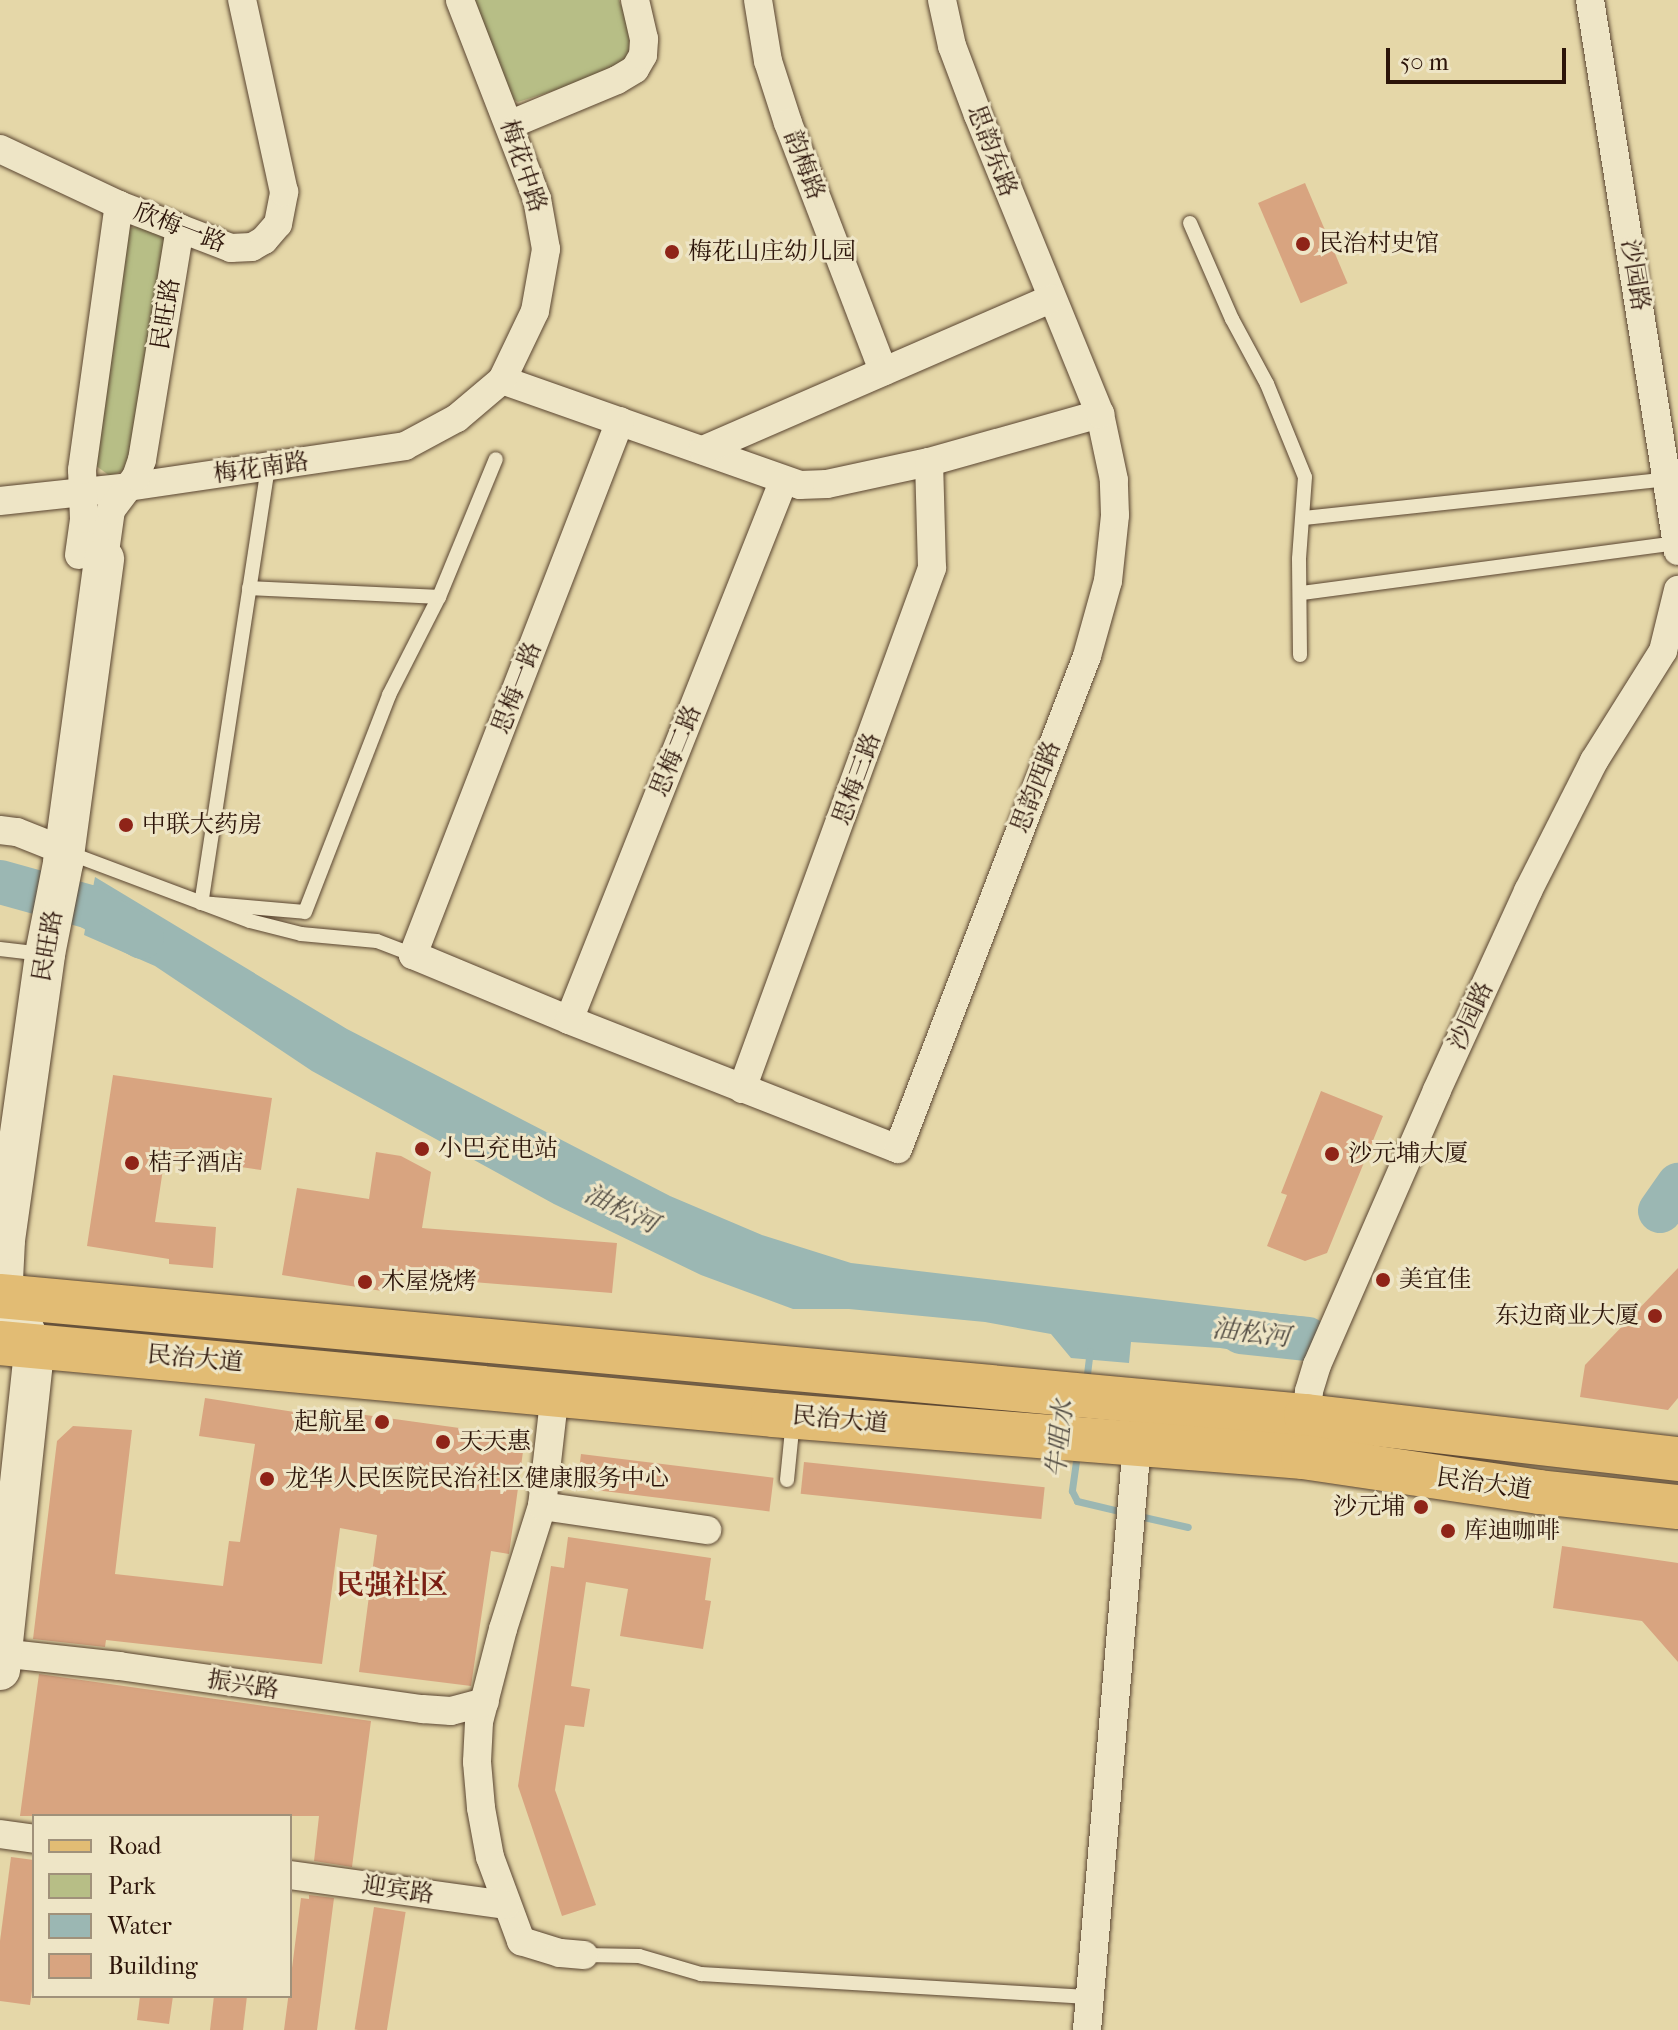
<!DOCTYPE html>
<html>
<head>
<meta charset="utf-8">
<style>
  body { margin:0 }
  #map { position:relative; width:1678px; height:2030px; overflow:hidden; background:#e5d7a8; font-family:"IM FELL French Canon","Noto Serif SC",serif }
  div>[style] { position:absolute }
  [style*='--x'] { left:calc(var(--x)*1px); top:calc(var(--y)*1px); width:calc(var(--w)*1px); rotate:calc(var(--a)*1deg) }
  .green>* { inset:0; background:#b7be86 }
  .water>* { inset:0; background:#9bb7b3 }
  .stream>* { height:7px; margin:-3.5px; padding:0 3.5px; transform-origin:3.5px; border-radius:3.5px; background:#9bb7b3 }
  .river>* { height:44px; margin:-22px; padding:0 22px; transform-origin:22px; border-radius:22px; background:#9bb7b3 }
  .building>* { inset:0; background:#d8a480; transform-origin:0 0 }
  .roads { filter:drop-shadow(0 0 2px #5a4531) drop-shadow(0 0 2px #5a4531) }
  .service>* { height:14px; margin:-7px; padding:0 7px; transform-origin:7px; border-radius:7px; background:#eee5c6 }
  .minor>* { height:28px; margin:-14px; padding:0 14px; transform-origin:14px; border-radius:14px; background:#eee5c6 }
  .secondary>* { height:40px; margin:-20px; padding:0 20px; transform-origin:20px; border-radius:20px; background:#eee5c6 }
  .primary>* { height:44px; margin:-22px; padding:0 22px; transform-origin:22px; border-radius:22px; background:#e2bc74 }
  .dots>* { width:22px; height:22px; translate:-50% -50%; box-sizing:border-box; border:4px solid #eee5c6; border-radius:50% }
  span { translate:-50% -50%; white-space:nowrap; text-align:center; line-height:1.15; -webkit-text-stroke:6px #eee5c6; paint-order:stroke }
  .street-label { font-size:24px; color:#2c1409 }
  .poi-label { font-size:24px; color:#2c1409 }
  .left { translate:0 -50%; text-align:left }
  .right { translate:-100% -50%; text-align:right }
  .water-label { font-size:26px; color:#534d44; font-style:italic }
  .quarter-label { font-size:28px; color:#7a1f14; font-weight:700 }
  .legend { position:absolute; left:32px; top:1814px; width:260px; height:184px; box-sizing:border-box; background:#eee5c6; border:2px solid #a0917a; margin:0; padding:10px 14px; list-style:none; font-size:24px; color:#2c1409 }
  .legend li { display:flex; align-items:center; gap:16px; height:40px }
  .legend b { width:40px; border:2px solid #a0917a }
  .scale { position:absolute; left:1386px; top:48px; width:180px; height:36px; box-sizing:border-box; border:4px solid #2c1409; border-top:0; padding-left:10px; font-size:24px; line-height:28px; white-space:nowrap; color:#2c1409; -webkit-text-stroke:6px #eee5c6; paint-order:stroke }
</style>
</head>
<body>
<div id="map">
  <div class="green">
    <div style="clip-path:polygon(475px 0,619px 0,628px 23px,630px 54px,616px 71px,518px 102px,511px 98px)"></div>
    <div style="clip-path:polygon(141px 226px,166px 236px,128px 469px,110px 476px,95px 465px,127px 234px,130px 228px)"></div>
  </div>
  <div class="water">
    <div style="clip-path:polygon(95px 877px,347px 1029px,670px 1196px,762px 1235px,851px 1263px,1306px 1317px,1291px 1359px,1220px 1348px,1131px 1342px,1129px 1363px,1071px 1358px,1051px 1334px,985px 1322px,849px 1309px,793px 1309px,701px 1275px,554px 1204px,312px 1071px,155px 966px,84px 935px)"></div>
  </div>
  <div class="stream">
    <div style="--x:1086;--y:1382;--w:31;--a:-83"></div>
    <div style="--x:1077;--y:1454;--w:37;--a:98"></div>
    <div style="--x:1072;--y:1491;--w:11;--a:63"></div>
    <div style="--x:1077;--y:1501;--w:47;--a:13.4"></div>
    <div style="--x:1139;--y:1516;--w:50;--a:12.7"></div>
  </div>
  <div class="river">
    <div style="--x:0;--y:882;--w:93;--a:15.5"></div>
    <div style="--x:90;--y:907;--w:60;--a:30"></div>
    <div style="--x:1660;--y:1211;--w:32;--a:-55"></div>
    <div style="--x:1241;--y:1332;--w:67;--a:6"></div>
  </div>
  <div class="building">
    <div style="left:1305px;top:183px;width:109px;height:51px;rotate:67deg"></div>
    <div style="clip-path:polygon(113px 1075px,272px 1098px,261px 1170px,165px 1156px,155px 1222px,216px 1227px,213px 1268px,169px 1264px,169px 1259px,87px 1246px)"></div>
    <div style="clip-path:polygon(1321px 1091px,1383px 1116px,1327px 1253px,1305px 1261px,1267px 1246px,1287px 1195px,1281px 1193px)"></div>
    <div style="clip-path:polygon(376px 1152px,401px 1156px,431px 1172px,422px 1228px,617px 1243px,612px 1293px,385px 1275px,382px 1291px,282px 1275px,297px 1188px,369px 1199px)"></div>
    <div style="clip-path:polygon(1678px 1268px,1678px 1398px,1668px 1410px,1580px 1397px,1585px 1365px)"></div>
    <div style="clip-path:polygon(205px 1398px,314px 1415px,315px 1408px,525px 1437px,509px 1554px,491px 1551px,471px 1686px,359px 1672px,377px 1535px,340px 1528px,322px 1664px,106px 1640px,105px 1647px,33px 1639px,57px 1441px,73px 1426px,132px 1430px,115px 1574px,223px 1586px,229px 1541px,240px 1542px,255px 1444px,199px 1436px)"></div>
    <div style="left:581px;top:1454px;width:194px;height:34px;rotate:7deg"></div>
    <div style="left:804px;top:1462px;width:242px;height:32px;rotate:6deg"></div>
    <div style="clip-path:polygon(568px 1537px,711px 1558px,705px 1600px,711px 1601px,703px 1649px,620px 1636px,628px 1589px,586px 1582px,571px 1686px,590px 1689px,584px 1727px,565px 1725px,555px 1790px,596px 1905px,562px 1916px,518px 1786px,551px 1566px,564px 1568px)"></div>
    <div style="clip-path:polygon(1562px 1546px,1678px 1563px,1678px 1662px,1642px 1621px,1553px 1608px)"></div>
    <div style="clip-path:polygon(39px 1674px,371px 1721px,352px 1867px,314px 1861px,319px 1816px,20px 1816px)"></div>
    <div style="clip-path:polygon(11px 1857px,34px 1860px,34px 1976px,30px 2005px,0 2001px,0 1941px)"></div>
    <div style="clip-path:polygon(309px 1895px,334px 1898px,317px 2030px,284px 2030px,301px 1898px,309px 1899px)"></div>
    <div style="left:374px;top:1907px;width:32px;height:124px;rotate:9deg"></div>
    <div style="clip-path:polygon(140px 1996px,173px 1996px,169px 2024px,137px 2020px)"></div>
    <div style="clip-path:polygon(214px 1996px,247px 1996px,243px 2030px,210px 2030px)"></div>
  </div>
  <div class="roads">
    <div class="service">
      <div style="--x:1190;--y:223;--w:105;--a:66.4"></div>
      <div style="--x:1232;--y:319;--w:74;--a:61.7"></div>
      <div style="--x:1267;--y:384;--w:100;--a:67.8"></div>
      <div style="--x:1305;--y:477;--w:82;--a:94.2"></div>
      <div style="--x:1299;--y:559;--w:96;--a:89.4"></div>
      <div style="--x:268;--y:467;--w:441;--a:98.7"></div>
      <div style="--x:201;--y:903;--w:104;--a:4.9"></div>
      <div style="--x:305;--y:912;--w:233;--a:-68.8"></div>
      <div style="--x:389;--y:695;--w:110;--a:-63"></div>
      <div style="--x:439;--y:597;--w:149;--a:-67.6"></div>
      <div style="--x:1304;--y:518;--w:366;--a:-6.1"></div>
      <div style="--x:249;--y:588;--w:190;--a:2.7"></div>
      <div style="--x:1302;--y:593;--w:378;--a:-7.6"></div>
      <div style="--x:69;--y:853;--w:193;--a:20.6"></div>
      <div style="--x:250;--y:921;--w:53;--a:14.3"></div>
      <div style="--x:301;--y:934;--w:76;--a:5.3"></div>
      <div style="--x:377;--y:941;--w:39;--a:21"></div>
      <div style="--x:0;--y:949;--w:43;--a:6.6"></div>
      <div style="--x:787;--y:1480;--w:60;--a:-84.3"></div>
      <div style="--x:584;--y:1955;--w:55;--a:1"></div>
      <div style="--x:639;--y:1956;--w:65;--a:16.2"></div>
      <div style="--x:701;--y:1974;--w:390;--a:3.4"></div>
    </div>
    <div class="minor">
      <div style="--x:758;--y:0;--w:62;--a:80.7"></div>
      <div style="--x:768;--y:61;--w:65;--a:72.1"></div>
      <div style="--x:788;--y:123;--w:266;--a:69"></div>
      <div style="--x:1590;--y:0;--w:558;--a:80.93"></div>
      <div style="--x:509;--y:125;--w:117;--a:-22.6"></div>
      <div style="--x:617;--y:80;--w:21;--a:-31"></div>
      <div style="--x:635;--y:69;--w:16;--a:-60"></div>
      <div style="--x:643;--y:55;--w:16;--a:-86"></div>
      <div style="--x:644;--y:39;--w:40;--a:-103"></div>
      <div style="--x:0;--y:149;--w:132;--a:25.2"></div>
      <div style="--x:119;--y:205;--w:120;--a:21"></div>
      <div style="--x:231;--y:248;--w:21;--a:-3"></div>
      <div style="--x:252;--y:247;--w:14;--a:-30"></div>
      <div style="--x:264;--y:240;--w:21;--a:-49"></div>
      <div style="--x:278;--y:224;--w:33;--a:-79"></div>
      <div style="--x:284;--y:192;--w:197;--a:-102.3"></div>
      <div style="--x:502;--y:380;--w:316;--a:19.4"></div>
      <div style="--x:800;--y:485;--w:27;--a:-2"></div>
      <div style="--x:827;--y:484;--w:104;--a:-12.2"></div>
      <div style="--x:929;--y:462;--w:178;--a:-15.7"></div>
      <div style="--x:620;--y:421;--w:573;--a:111.19"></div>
      <div style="--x:413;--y:955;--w:169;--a:22.6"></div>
      <div style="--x:569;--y:1020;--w:353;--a:21.4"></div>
      <div style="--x:898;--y:1149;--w:528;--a:-69.02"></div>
      <div style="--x:1087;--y:656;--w:78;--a:-74.4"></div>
      <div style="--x:1108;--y:581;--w:66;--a:-83.9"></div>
      <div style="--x:1115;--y:515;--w:35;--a:-92"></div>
      <div style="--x:1114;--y:480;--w:67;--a:-102"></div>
      <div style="--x:1100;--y:414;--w:323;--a:-112.2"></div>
      <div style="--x:978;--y:115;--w:74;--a:-110.6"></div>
      <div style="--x:952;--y:46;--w:47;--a:-102.3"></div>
      <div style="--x:703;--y:450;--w:379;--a:-23.5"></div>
      <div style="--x:0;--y:501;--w:129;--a:-6.2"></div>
      <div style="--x:128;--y:487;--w:280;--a:-8.4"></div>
      <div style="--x:405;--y:446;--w:59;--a:-28.3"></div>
      <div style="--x:457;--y:418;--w:59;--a:-40.2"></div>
      <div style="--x:502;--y:380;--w:76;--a:-64.4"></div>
      <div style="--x:535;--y:311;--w:63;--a:-79.9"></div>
      <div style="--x:546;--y:249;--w:51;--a:-100.2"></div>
      <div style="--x:537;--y:199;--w:213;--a:-111.2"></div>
      <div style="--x:79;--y:555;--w:36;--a:-82"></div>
      <div style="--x:84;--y:519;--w:49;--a:-92.3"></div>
      <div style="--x:82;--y:470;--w:268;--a:-82.1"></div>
      <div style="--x:104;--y:559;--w:49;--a:-81.9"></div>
      <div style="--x:111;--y:510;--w:41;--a:-52.9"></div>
      <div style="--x:136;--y:477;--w:18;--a:-71"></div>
      <div style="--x:142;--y:460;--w:235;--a:-80.7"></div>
      <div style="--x:0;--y:830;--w:17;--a:7"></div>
      <div style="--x:17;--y:832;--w:52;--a:21.6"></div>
      <div style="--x:569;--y:1020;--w:579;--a:-68.31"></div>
      <div style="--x:742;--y:1089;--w:555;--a:-69.96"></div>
      <div style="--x:932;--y:568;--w:106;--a:-91.6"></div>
      <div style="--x:555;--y:1392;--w:115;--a:96.5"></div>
      <div style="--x:542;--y:1506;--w:129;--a:107.6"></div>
      <div style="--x:503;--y:1629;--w:96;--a:104.5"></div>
      <div style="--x:479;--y:1722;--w:40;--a:92.9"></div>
      <div style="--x:477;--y:1762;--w:46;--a:85"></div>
      <div style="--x:481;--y:1808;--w:50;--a:79.6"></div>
      <div style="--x:490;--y:1857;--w:90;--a:69.7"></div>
      <div style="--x:521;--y:1941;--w:41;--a:17.1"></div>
      <div style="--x:560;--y:1953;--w:24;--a:5"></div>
      <div style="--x:1305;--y:1432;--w:41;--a:-84.4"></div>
      <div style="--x:1309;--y:1391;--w:27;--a:-73"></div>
      <div style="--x:1317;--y:1365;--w:300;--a:-66.4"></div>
      <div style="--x:1437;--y:1090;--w:219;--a:-65.4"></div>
      <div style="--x:1528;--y:891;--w:146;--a:-63.1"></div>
      <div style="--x:1594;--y:761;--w:130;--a:-57.9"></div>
      <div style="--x:1663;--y:651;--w:63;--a:-76.2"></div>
      <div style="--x:542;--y:1506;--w:167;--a:8.3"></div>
      <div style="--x:0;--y:1653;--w:120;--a:6.2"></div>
      <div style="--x:119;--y:1666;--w:307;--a:8.1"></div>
      <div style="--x:423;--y:1709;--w:28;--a:4"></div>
      <div style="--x:451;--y:1711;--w:35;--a:-15"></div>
      <div style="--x:0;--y:1834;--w:34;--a:8"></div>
      <div style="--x:290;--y:1875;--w:218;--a:7.9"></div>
      <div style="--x:1087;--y:2030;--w:589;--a:-85.13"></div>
    </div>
    <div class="secondary">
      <div style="--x:0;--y:1670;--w:309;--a:-83.9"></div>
      <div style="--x:33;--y:1363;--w:28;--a:-103"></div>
      <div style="--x:27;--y:1336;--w:61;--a:-113.2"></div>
      <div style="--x:3;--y:1280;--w:40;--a:-87.1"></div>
      <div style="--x:5;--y:1240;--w:289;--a:-82"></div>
      <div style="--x:45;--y:954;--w:93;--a:-78.8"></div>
      <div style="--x:63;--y:863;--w:307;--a:-82.3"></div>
    </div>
    <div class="primary">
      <div style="--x:0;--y:1296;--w:1312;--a:5.25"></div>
      <div style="--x:1306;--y:1416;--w:374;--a:6.6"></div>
      <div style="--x:0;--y:1343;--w:776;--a:5.32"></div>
      <div style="--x:773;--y:1415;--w:532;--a:4.53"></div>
      <div style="--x:1303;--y:1457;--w:239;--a:8.4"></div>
      <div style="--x:1539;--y:1492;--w:140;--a:6.2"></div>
    </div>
  </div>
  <div class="dots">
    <div style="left:1303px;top:244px;background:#8f2418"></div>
    <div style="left:672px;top:252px;background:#8f2418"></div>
    <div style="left:126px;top:825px;background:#8f2418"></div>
    <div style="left:422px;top:1149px;background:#8f2418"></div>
    <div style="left:1332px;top:1154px;background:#8f2418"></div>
    <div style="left:132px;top:1163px;background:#8f2418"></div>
    <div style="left:1383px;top:1280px;background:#8f2418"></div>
    <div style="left:365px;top:1282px;background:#8f2418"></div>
    <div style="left:1655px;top:1316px;background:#8f2418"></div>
    <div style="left:382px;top:1422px;background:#8f2418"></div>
    <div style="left:443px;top:1442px;background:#8f2418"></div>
    <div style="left:267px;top:1479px;background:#8f2418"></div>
    <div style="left:1421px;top:1507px;background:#8f2418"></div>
    <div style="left:1448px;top:1531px;background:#8f2418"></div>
  </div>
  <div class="street-label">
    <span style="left:992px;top:151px;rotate:69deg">思韵东路</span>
    <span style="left:804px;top:165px;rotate:69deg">韵梅路</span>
    <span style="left:523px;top:166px;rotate:71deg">梅花中路</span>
    <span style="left:180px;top:228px;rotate:21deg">欣梅一路</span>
    <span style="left:1635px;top:275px;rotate:81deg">沙园路</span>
    <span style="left:166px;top:314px;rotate:-81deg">民旺路</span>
    <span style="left:261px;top:468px;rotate:-8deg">梅花南路</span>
    <span style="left:517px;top:688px;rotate:-69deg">思梅一路</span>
    <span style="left:676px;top:751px;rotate:-68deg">思梅二路</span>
    <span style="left:857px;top:779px;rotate:-70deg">思梅三路</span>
    <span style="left:1036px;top:787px;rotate:-69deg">思韵西路</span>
    <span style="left:48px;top:946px;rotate:-80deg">民旺路</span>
    <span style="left:1471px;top:1016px;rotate:-65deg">沙园路</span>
    <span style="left:195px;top:1359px;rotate:5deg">民治大道</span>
    <span style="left:840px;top:1420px;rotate:5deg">民治大道</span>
    <span style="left:1484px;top:1484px;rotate:8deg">民治大道</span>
    <span style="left:243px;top:1685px;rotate:9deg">振兴路</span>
    <span style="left:398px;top:1890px;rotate:8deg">迎宾路</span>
  </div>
  <div class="poi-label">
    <span class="left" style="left:1319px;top:244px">民治村史馆</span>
    <span class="left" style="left:688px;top:252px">梅花山庄幼儿园</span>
    <span class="left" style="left:142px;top:825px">中联大药房</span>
    <span class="left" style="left:438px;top:1149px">小巴充电站</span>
    <span class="left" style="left:1348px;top:1154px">沙元埔大厦</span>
    <span class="left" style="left:148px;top:1163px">桔子酒店</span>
    <span class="left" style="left:1399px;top:1280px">美宜佳</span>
    <span class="left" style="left:381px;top:1282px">木屋烧烤</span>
    <span class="right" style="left:1639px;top:1316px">东边商业大厦</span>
    <span class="right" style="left:366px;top:1422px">起航星</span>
    <span class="left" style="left:459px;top:1442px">天天惠</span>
    <span class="left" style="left:285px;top:1479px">龙华人民医院民治社区健康服务中心</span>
    <span class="right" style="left:1405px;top:1507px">沙元埔</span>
    <span class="left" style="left:1464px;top:1531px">库迪咖啡</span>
  </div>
  <div class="water-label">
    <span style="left:621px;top:1209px;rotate:26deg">油松河</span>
    <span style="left:1251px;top:1333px;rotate:7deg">油松河</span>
    <span style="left:1060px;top:1439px;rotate:-84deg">牛咀水</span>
  </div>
  <div class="quarter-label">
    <span style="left:392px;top:1585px">民强社区</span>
  </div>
  <ul class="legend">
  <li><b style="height:10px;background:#e2bc74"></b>Road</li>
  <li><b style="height:22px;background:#b7be86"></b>Park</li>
  <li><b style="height:22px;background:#9bb7b3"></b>Water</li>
  <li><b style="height:22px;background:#d8a480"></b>Building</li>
  </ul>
  <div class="scale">50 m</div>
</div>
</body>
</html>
